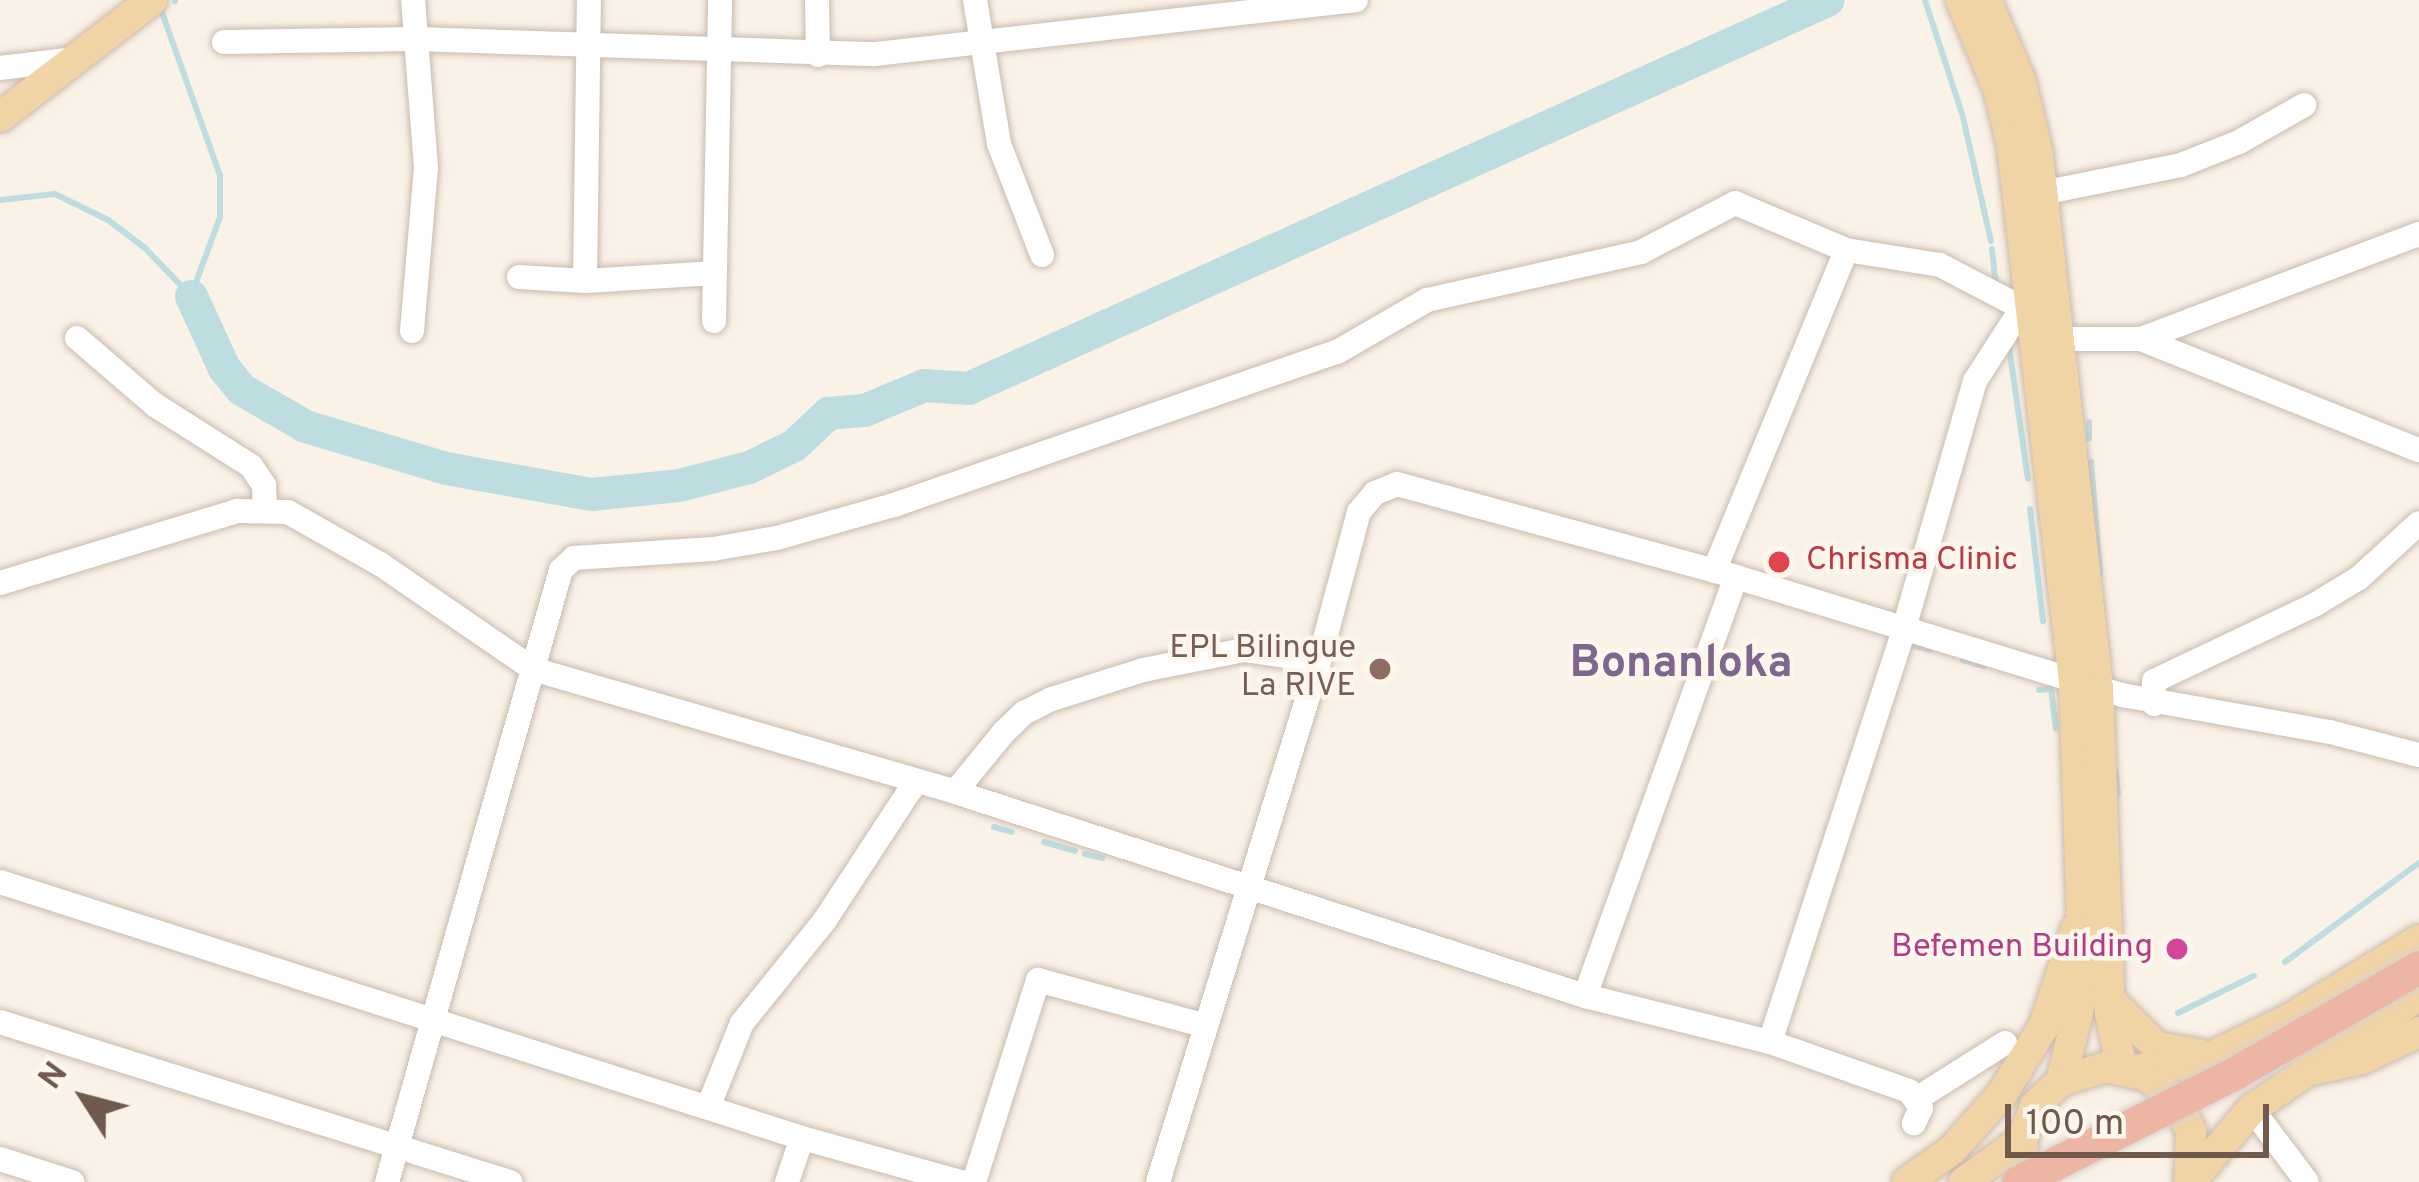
<!DOCTYPE html>
<html>
<head>
<meta charset="utf-8">
<style>
  body { margin:0 }
  #map { position:relative; width:2419px; height:1182px; overflow:hidden; background:#faf2e7; font-family:Overpass,sans-serif }
  div>[style] { position:absolute }
  [style*='--x'] { left:calc(var(--x)*1px); top:calc(var(--y)*1px); width:calc(var(--w)*1px); rotate:calc(var(--a)*1deg) }
  .stream>* { height:6px; margin:-3px; padding:0 3px; transform-origin:3px; border-radius:3px; background:#bddde1 }
  .river>* { height:33px; margin:-16.5px; padding:0 16.5px; transform-origin:16.5px; border-radius:16.5px; background:#bddde1 }
  .roads { filter:drop-shadow(0 0 3px #cabaae) drop-shadow(0 0 3px #cabaae) }
  .minor>* { height:24px; margin:-12px; padding:0 12px; transform-origin:12px; border-radius:12px; background:#fff }
  .major>* { height:30px; margin:-15px; padding:0 15px; transform-origin:15px; border-radius:15px; background:#f1d4a6 }
  .bridges { filter:drop-shadow(0 0 3px #d7d1cd) drop-shadow(0 0 3px #d7d1cd) }
  .highway-bridge>* { height:33px; margin:-16.5px; padding:0 16.5px; transform-origin:16.5px; border-radius:16.5px; background:#edb6a4 }
  .dots>* { width:33px; height:33px; translate:-50% -50%; box-sizing:border-box; border:6px solid #fdf6ec; border-radius:50% }
  span { translate:-50% -50%; white-space:nowrap; text-align:center; line-height:1.15; -webkit-text-stroke:9px #fdf6ec; paint-order:stroke }
  .health-label { font-size:33px; color:#be3a42 }
  .left { translate:0 -50%; text-align:left }
  .education-label { font-size:33px; color:#785e54 }
  .right { translate:-100% -50%; text-align:right }
  .hotel-label { font-size:33px; color:#b23c85 }
  .district-label { font-size:45px; color:#7f668c; font-weight:700 }
  .north { position:absolute; left:24px; top:1038px; width:120px; height:120px; -webkit-text-stroke:9px #fdf6ec; paint-order:stroke; rotate:306deg; font-size:33px; font-weight:700; line-height:48px; text-align:center; color:#705a4e }
  .north::after { content:''; display:block; margin:auto; width:42px; height:54px; background:#705a4e; clip-path:polygon(50% 0,100% 100%,50% 72%,0 100%) }
  .scale { position:absolute; left:2005px; top:1104px; width:264px; height:54px; box-sizing:border-box; border:6px solid #705a4e; border-top:0; padding-left:15px; font-size:36px; line-height:42px; white-space:nowrap; color:#705a4e; -webkit-text-stroke:9px #fdf6ec; paint-order:stroke }
</style>
</head>
<body>
<div id="map">
  <div class="stream">
    <div style="--x:1925;--y:0;--w:120;--a:72"></div>
    <div style="--x:175;--y:1;--w:1;--a:-90"></div>
    <div style="--x:159;--y:4;--w:182;--a:70.4"></div>
    <div style="--x:220;--y:175;--w:42;--a:90"></div>
    <div style="--x:220;--y:217;--w:84;--a:110.2"></div>
    <div style="--x:1963;--y:117;--w:127;--a:77.3"></div>
    <div style="--x:0;--y:200;--w:55;--a:-6.2"></div>
    <div style="--x:55;--y:194;--w:59;--a:26.1"></div>
    <div style="--x:108;--y:220;--w:46;--a:37.1"></div>
    <div style="--x:145;--y:248;--w:66;--a:46.2"></div>
    <div style="--x:1992;--y:249;--w:38;--a:84"></div>
    <div style="--x:2009;--y:346;--w:134;--a:81.9"></div>
    <div style="--x:2089;--y:422;--w:17;--a:90"></div>
    <div style="--x:2091;--y:462;--w:111;--a:85.4"></div>
    <div style="--x:2030;--y:509;--w:113;--a:83.4"></div>
    <div style="--x:1915;--y:646;--w:16;--a:14"></div>
    <div style="--x:1963;--y:660;--w:22;--a:16"></div>
    <div style="--x:2039;--y:690;--w:12;--a:-5"></div>
    <div style="--x:2051;--y:689;--w:40;--a:82.9"></div>
    <div style="--x:2116;--y:773;--w:21;--a:85"></div>
    <div style="--x:994;--y:827;--w:18;--a:16"></div>
    <div style="--x:1044;--y:842;--w:32;--a:16"></div>
    <div style="--x:1085;--y:854;--w:18;--a:13"></div>
    <div style="--x:2285;--y:962;--w:167;--a:-36.5"></div>
    <div style="--x:2227;--y:989;--w:30;--a:-26"></div>
    <div style="--x:2178;--y:1013;--w:50;--a:-26.1"></div>
  </div>
  <div class="river">
    <div style="--x:191;--y:296;--w:79;--a:65.4"></div>
    <div style="--x:224;--y:368;--w:27;--a:51"></div>
    <div style="--x:241;--y:389;--w:74;--a:30"></div>
    <div style="--x:305;--y:426;--w:147;--a:16.6"></div>
    <div style="--x:446;--y:468;--w:147;--a:10.2"></div>
    <div style="--x:591;--y:494;--w:88;--a:-5.8"></div>
    <div style="--x:679;--y:485;--w:72;--a:-14.4"></div>
    <div style="--x:749;--y:467;--w:50;--a:-26.1"></div>
    <div style="--x:794;--y:445;--w:47;--a:-43.3"></div>
    <div style="--x:828;--y:413;--w:36;--a:-5"></div>
    <div style="--x:864;--y:410;--w:65;--a:-22.6"></div>
    <div style="--x:924;--y:385;--w:44;--a:3.9"></div>
    <div style="--x:968;--y:388;--w:943;--a:-24.31"></div>
  </div>
  <div class="roads">
    <div class="minor">
      <div style="--x:817;--y:0;--w:55;--a:89"></div>
      <div style="--x:975;--y:0;--w:146;--a:80.5"></div>
      <div style="--x:999;--y:144;--w:119;--a:68.8"></div>
      <div style="--x:224;--y:42;--w:192;--a:-0.9"></div>
      <div style="--x:416;--y:39;--w:459;--a:1.9"></div>
      <div style="--x:875;--y:54;--w:484;--a:-6.4"></div>
      <div style="--x:0;--y:68;--w:76;--a:-6.8"></div>
      <div style="--x:2042;--y:193;--w:142;--a:-11.4"></div>
      <div style="--x:2181;--y:165;--w:62;--a:-21.6"></div>
      <div style="--x:2239;--y:142;--w:75;--a:-29.6"></div>
      <div style="--x:519;--y:277;--w:66;--a:3.5"></div>
      <div style="--x:585;--y:281;--w:130;--a:-3.5"></div>
      <div style="--x:585;--y:281;--w:281;--a:-89.2"></div>
      <div style="--x:714;--y:321;--w:321;--a:-88.9"></div>
      <div style="--x:412;--y:331;--w:164;--a:-85.1"></div>
      <div style="--x:426;--y:168;--w:169;--a:-94.4"></div>
      <div style="--x:77;--y:338;--w:103;--a:40.7"></div>
      <div style="--x:155;--y:405;--w:114;--a:32.4"></div>
      <div style="--x:251;--y:466;--w:23;--a:56"></div>
      <div style="--x:264;--y:485;--w:23;--a:88"></div>
      <div style="--x:2059;--y:339;--w:82;--a:0"></div>
      <div style="--x:2141;--y:339;--w:297;--a:-20.7"></div>
      <div style="--x:2141;--y:339;--w:299;--a:21.8"></div>
      <div style="--x:1714;--y:571;--w:347;--a:-67.6"></div>
      <div style="--x:0;--y:583;--w:248;--a:-16.9"></div>
      <div style="--x:237;--y:511;--w:51;--a:1.1"></div>
      <div style="--x:288;--y:512;--w:106;--a:29.5"></div>
      <div style="--x:380;--y:564;--w:186;--a:34.5"></div>
      <div style="--x:533;--y:669;--w:440;--a:16.2"></div>
      <div style="--x:955;--y:792;--w:662;--a:17.94"></div>
      <div style="--x:1585;--y:996;--w:191;--a:14"></div>
      <div style="--x:1770;--y:1042;--w:147;--a:19.4"></div>
      <div style="--x:1909;--y:1091;--w:21;--a:55"></div>
      <div style="--x:1921;--y:1108;--w:17;--a:115"></div>
      <div style="--x:2154;--y:704;--w:23;--a:-90"></div>
      <div style="--x:2154;--y:681;--w:179;--a:-25.4"></div>
      <div style="--x:2316;--y:604;--w:50;--a:-31.2"></div>
      <div style="--x:2359;--y:578;--w:81;--a:-42.5"></div>
      <div style="--x:955;--y:792;--w:77;--a:-50.8"></div>
      <div style="--x:1004;--y:732;--w:28;--a:-44"></div>
      <div style="--x:1024;--y:713;--w:31;--a:-27"></div>
      <div style="--x:1052;--y:699;--w:96;--a:-17.7"></div>
      <div style="--x:1143;--y:670;--w:103;--a:-11.2"></div>
      <div style="--x:1244;--y:650;--w:76;--a:8.3"></div>
      <div style="--x:0;--y:882;--w:842;--a:17.7"></div>
      <div style="--x:802;--y:1138;--w:165;--a:15.5"></div>
      <div style="--x:1585;--y:996;--w:445;--a:-70.2"></div>
      <div style="--x:0;--y:1022;--w:535;--a:17.42"></div>
      <div style="--x:1770;--y:1042;--w:431;--a:-72"></div>
      <div style="--x:1903;--y:632;--w:261;--a:-74"></div>
      <div style="--x:1975;--y:381;--w:87;--a:-57.2"></div>
      <div style="--x:1918;--y:1098;--w:103;--a:-32.3"></div>
      <div style="--x:709;--y:1105;--w:88;--a:-68.1"></div>
      <div style="--x:742;--y:1023;--w:132;--a:-51.1"></div>
      <div style="--x:825;--y:920;--w:166;--a:-56.8"></div>
      <div style="--x:2252;--y:1109;--w:91;--a:53"></div>
      <div style="--x:0;--y:1159;--w:76;--a:17.7"></div>
      <div style="--x:387;--y:1182;--w:636;--a:-74.13"></div>
      <div style="--x:561;--y:570;--w:18;--a:-43"></div>
      <div style="--x:574;--y:558;--w:139;--a:-3.7"></div>
      <div style="--x:713;--y:549;--w:65;--a:-9.8"></div>
      <div style="--x:777;--y:538;--w:122;--a:-15.8"></div>
      <div style="--x:894;--y:505;--w:469;--a:-19.1"></div>
      <div style="--x:1337;--y:352;--w:104;--a:-30"></div>
      <div style="--x:1427;--y:300;--w:219;--a:-12.6"></div>
      <div style="--x:1641;--y:252;--w:106;--a:-27.5"></div>
      <div style="--x:1735;--y:203;--w:121;--a:22.9"></div>
      <div style="--x:1846;--y:250;--w:95;--a:9.1"></div>
      <div style="--x:1940;--y:265;--w:93;--a:27.7"></div>
      <div style="--x:2022;--y:308;--w:22;--a:3"></div>
      <div style="--x:787;--y:1182;--w:46;--a:-71.2"></div>
      <div style="--x:974;--y:1182;--w:212;--a:-72.4"></div>
      <div style="--x:1038;--y:980;--w:174;--a:15.3"></div>
      <div style="--x:1158;--y:1182;--w:545;--a:-72.83"></div>
      <div style="--x:1319;--y:661;--w:154;--a:-75"></div>
      <div style="--x:1359;--y:512;--w:25;--a:-50"></div>
      <div style="--x:1375;--y:493;--w:24;--a:-22"></div>
      <div style="--x:1397;--y:484;--w:352;--a:15.3"></div>
      <div style="--x:1736;--y:577;--w:404;--a:17"></div>
      <div style="--x:2122;--y:695;--w:211;--a:10.1"></div>
      <div style="--x:2330;--y:732;--w:92;--a:14.5"></div>
    </div>
    <div class="major">
      <div style="--x:1961;--y:0;--w:99;--a:67.3"></div>
      <div style="--x:1999;--y:91;--w:57;--a:76.7"></div>
      <div style="--x:2012;--y:146;--w:539;--a:83.39"></div>
      <div style="--x:2074;--y:681;--w:307;--a:88.1"></div>
      <div style="--x:2084;--y:988;--w:96;--a:103.9"></div>
      <div style="--x:1986;--y:0;--w:89;--a:66.9"></div>
      <div style="--x:2021;--y:82;--w:74;--a:76.7"></div>
      <div style="--x:2038;--y:154;--w:537;--a:83.59"></div>
      <div style="--x:2098;--y:688;--w:325;--a:87.9"></div>
      <div style="--x:2110;--y:1013;--w:56;--a:77.7"></div>
      <div style="--x:0;--y:117;--w:192;--a:-37.6"></div>
      <div style="--x:2109;--y:999;--w:68;--a:45"></div>
      <div style="--x:2157;--y:1047;--w:43;--a:9.5"></div>
      <div style="--x:2317;--y:1069;--w:46;--a:-12.5"></div>
      <div style="--x:2362;--y:1059;--w:63;--a:-25.3"></div>
      <div style="--x:2134;--y:1070;--w:64;--a:-6.2"></div>
      <div style="--x:2198;--y:1063;--w:101;--a:-25.8"></div>
      <div style="--x:2289;--y:1019;--w:152;--a:-31.3"></div>
      <div style="--x:1907;--y:1182;--w:55;--a:-35.4"></div>
      <div style="--x:1952;--y:1150;--w:75;--a:-48.2"></div>
      <div style="--x:2002;--y:1094;--w:80;--a:-58.3"></div>
      <div style="--x:2044;--y:1026;--w:102;--a:-71.7"></div>
      <div style="--x:1964;--y:1182;--w:72;--a:-35.9"></div>
      <div style="--x:2026;--y:1182;--w:42;--a:-95.4"></div>
      <div style="--x:2022;--y:1140;--w:36;--a:-69"></div>
      <div style="--x:2035;--y:1106;--w:36;--a:-44"></div>
      <div style="--x:2061;--y:1081;--w:47;--a:-17.3"></div>
      <div style="--x:2106;--y:1067;--w:42;--a:12.4"></div>
      <div style="--x:2147;--y:1076;--w:36;--a:39"></div>
      <div style="--x:2175;--y:1099;--w:36;--a:63"></div>
      <div style="--x:2191;--y:1131;--w:51;--a:92.2"></div>
      <div style="--x:2190;--y:1182;--w:96;--a:-49.7"></div>
      <div style="--x:2252;--y:1109;--w:202;--a:-34.3"></div>
    </div>
  </div>
  <div class="bridges">
    <div class="highway-bridge">
      <div style="--x:2018;--y:1182;--w:241;--a:-26.7"></div>
      <div style="--x:2233;--y:1074;--w:215;--a:-29.9"></div>
    </div>
  </div>
  <div class="dots">
    <div style="left:1779px;top:562px;background:#e0444e"></div>
    <div style="left:1380px;top:669px;background:#8d6e63"></div>
    <div style="left:2177px;top:949px;background:#d1479c"></div>
  </div>
  <div class="health-label">
    <span class="left" style="left:1806px;top:562px">Chrisma Clinic</span>
  </div>
  <div class="education-label">
    <span class="right" style="left:1356px;top:669px">EPL Bilingue<br>La RIVE</span>
  </div>
  <div class="hotel-label">
    <span class="right" style="left:2153px;top:949px">Befemen Building</span>
  </div>
  <div class="district-label">
    <span style="left:1681px;top:665px">Bonanloka</span>
  </div>
  <div class="north">N</div>
  <div class="scale">100 m</div>
</div>
</body>
</html>
